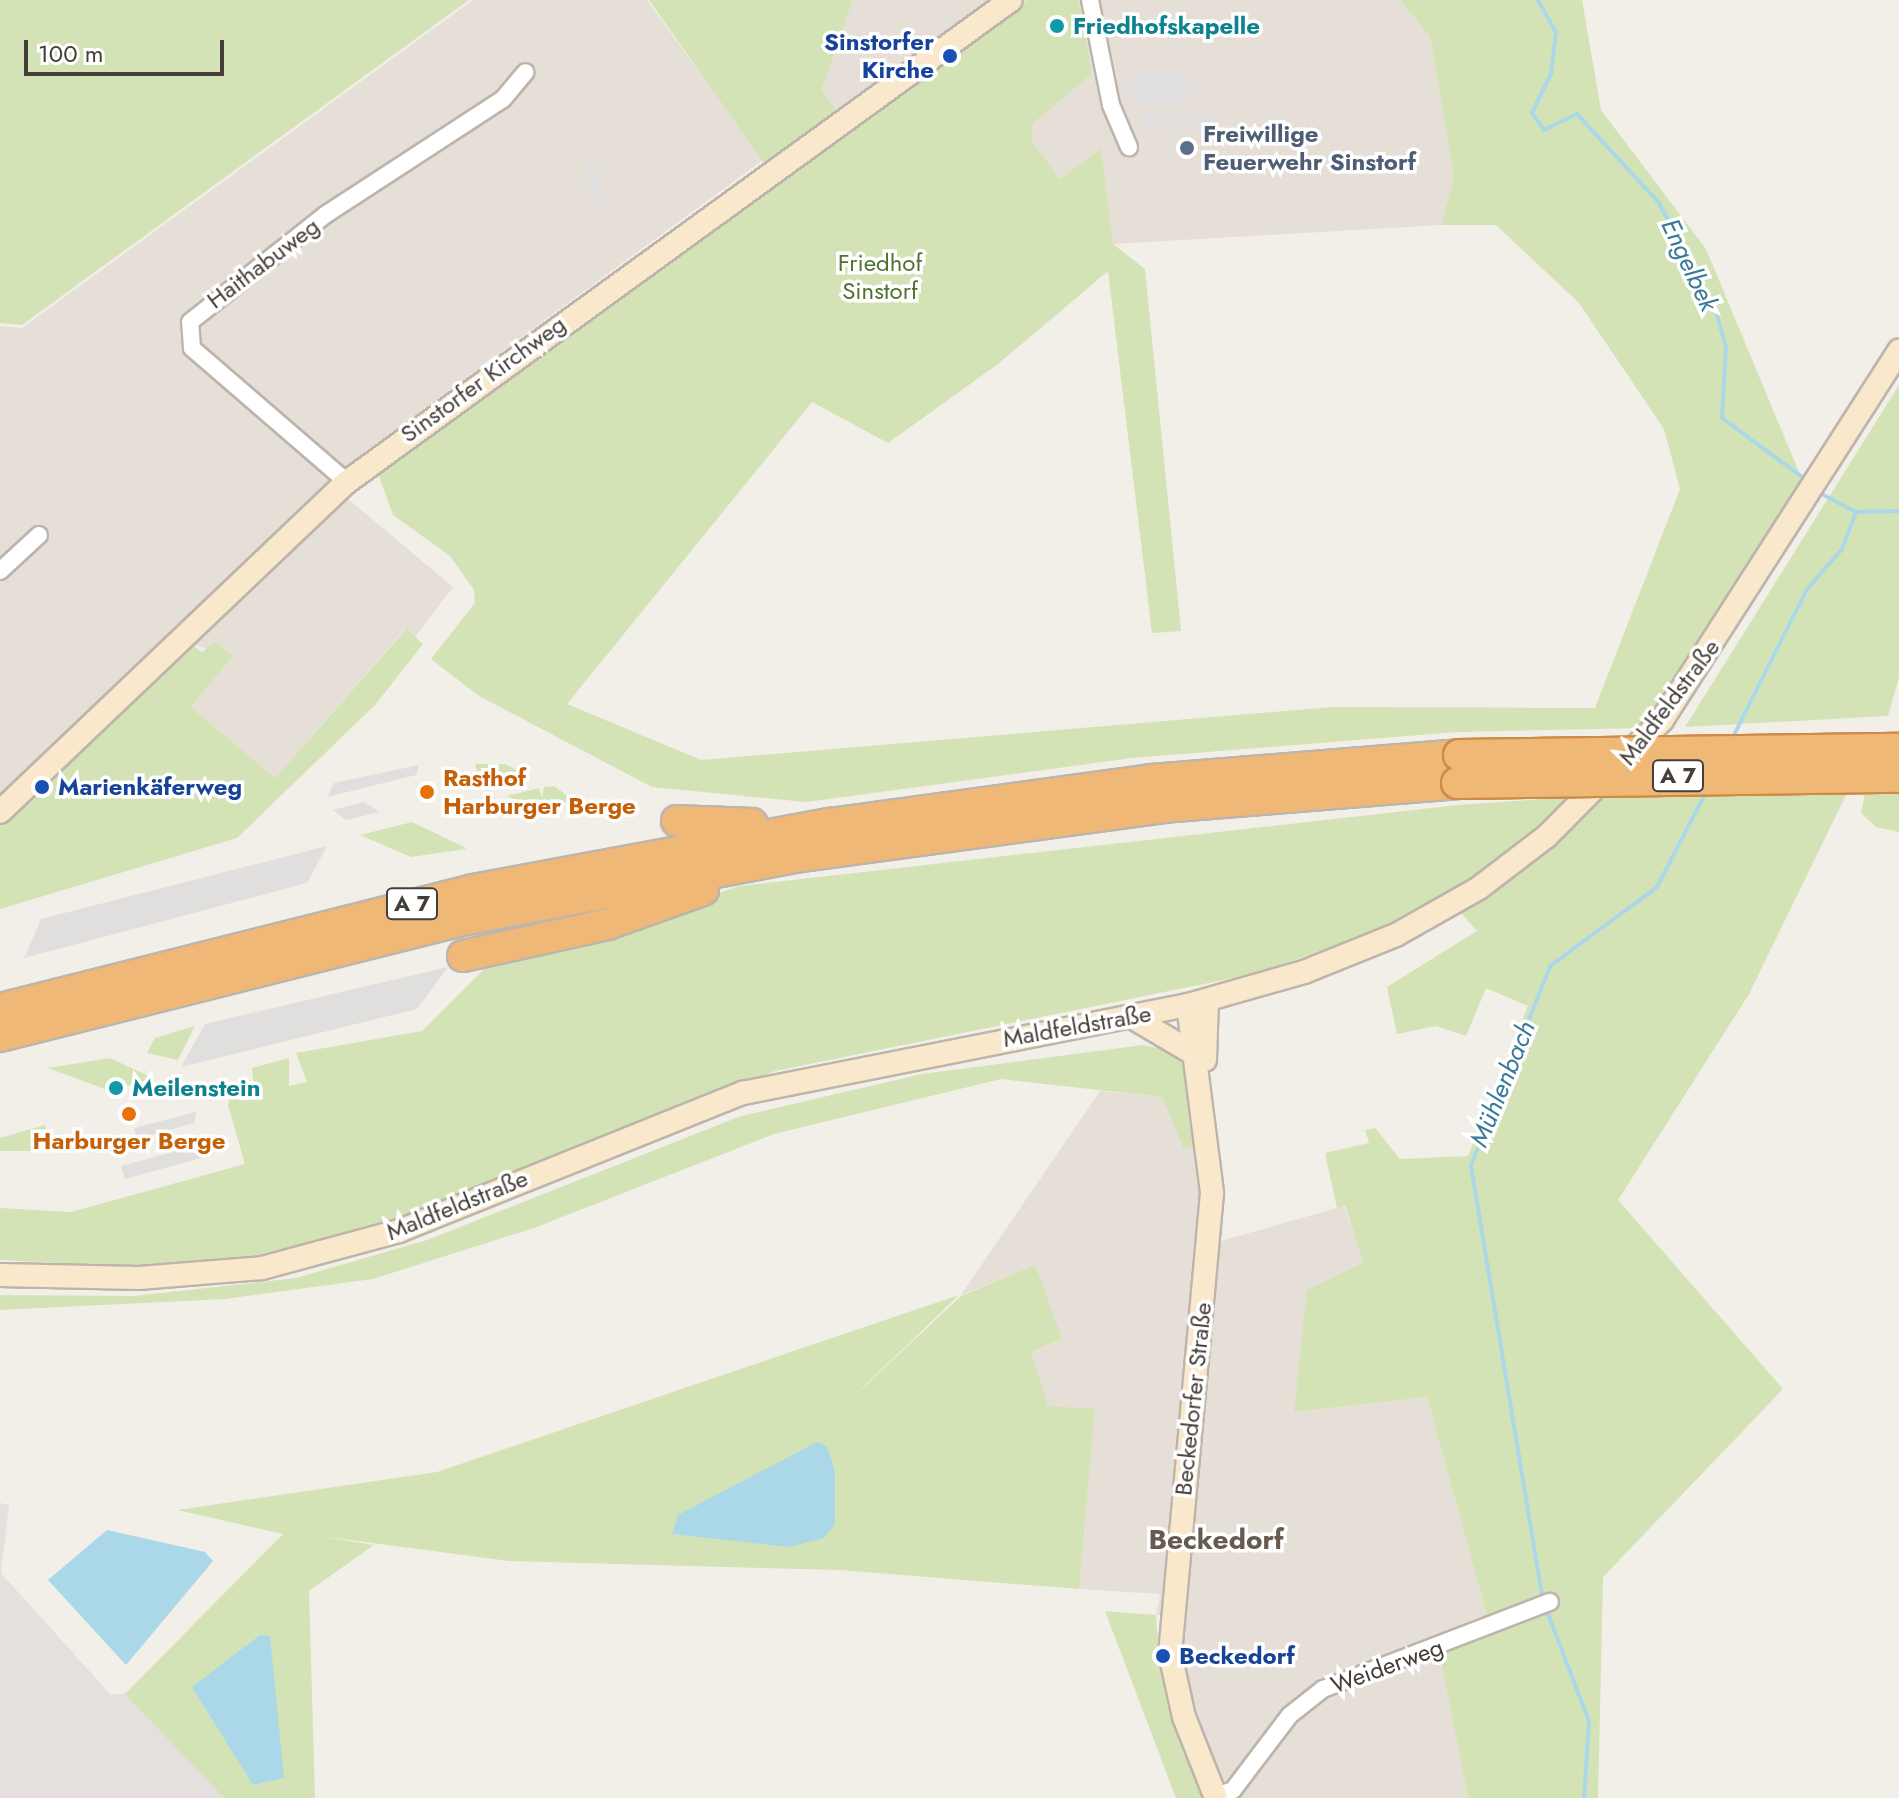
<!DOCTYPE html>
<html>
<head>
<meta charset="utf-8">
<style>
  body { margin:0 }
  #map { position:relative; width:1899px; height:1798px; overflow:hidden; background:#f2eee8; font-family:Jost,sans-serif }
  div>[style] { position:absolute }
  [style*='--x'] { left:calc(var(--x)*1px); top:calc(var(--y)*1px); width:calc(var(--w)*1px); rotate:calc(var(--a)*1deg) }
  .residential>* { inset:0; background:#e6dfd7 }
  .industrial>* { inset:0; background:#e5e0dd }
  .green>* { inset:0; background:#d4e3b5 }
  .parking>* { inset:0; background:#e1dfdd }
  .water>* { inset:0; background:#aad8e9 }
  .stream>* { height:4px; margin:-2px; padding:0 2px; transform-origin:2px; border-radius:2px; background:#aad8e9 }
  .roads { filter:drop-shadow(2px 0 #bdb5ac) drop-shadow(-2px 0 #bdb5ac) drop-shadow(0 2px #bdb5ac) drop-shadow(0 -2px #bdb5ac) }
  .street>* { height:16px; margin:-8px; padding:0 8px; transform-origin:8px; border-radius:8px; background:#fff }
  .secondary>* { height:22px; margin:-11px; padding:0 11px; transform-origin:11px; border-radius:11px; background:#f9e8cb }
  .highway>* { height:30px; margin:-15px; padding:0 15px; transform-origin:15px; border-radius:15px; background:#f0b876 }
  .bridges { filter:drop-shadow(2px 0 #ce8b46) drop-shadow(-2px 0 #ce8b46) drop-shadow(0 2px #ce8b46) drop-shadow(0 -2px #ce8b46) }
  .highway-bridge>* { height:30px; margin:-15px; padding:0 15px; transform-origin:15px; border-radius:15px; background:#f0b876 }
  .dots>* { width:22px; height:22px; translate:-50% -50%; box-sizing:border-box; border:4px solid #fff; border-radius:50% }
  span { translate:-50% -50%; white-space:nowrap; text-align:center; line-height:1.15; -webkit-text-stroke:7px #fff; paint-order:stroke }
  .shield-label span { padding:2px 6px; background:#fff; border:2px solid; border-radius:6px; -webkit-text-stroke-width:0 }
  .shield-label { font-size:22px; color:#453e38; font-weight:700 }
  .culture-label { font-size:24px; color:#0d838f; font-weight:700 }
  .left { translate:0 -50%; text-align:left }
  .transit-label { font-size:24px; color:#164399; font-weight:700 }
  .right { translate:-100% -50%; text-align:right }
  .service-label { font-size:24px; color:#4e5e75; font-weight:700 }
  .street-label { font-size:24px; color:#453e38 }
  .park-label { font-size:24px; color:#517230 }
  .food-label { font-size:24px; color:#c56008; font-weight:700 }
  .water-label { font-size:26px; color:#377b98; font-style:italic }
  .quarter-label { font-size:28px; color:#675b50; font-weight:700 }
  .scale { position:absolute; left:24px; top:40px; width:200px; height:36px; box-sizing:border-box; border:4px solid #453e38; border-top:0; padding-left:10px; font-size:24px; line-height:28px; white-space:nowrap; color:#453e38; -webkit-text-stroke:6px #fff; paint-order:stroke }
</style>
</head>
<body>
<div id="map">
  <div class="residential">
    <div style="clip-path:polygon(473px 0,647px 0,763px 160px,347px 465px,0 798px,0 326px,22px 328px)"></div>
    <div style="clip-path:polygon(853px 0,1029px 0,847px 129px,822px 89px)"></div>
    <div style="clip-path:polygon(1079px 0,1400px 0,1430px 37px,1454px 178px,1441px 225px,1113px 244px,1101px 150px,1060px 179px,1032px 143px,1032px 123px,1092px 74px)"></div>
    <div style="clip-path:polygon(347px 498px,453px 587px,415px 637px,405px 629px,275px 778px,191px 707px,233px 656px,191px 644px)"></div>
    <div style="clip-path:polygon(1211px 1090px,1221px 1241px,1344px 1206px,1363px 1263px,1295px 1412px,1427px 1397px,1491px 1632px,1440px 1656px,1468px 1798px,1225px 1798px,1185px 1678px,1179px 1617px,1156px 1615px,1160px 1594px,1079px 1589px,1095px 1410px,1048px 1407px,1031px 1352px,1036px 1265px,961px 1295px,1100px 1091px,1163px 1097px)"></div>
  </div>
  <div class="industrial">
    <div style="clip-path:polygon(0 1503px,9px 1505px,1px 1573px,111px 1695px,125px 1693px,224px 1798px,0 1798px)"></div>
  </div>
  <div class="green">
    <div style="clip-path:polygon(0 0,469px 0,22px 325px,0 323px)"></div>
    <div style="clip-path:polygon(649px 0,853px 0,822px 89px,847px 129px,1029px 0,1079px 0,1092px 74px,1033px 123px,1032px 142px,1060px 179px,1101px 149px,1113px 244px,1145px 269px,1181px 631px,1152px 633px,1108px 271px,998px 364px,888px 443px,812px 402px,567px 704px,701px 760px,1333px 707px,1595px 708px,1680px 489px,1664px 429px,1579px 303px,1496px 225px,1441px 225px,1454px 178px,1430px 37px,1400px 0,1582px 0,1601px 110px,1706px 249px,1804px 484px,1648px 728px,1457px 732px,1132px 758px,806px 802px,652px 787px,479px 696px,431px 659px,475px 603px,474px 590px,450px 556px,393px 515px,377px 471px,775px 179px)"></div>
    <div style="clip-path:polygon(1899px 385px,1899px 677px,1888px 716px,1685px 727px)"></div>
    <div style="clip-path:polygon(406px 629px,423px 644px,375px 705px,237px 838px,0 909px,0 824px,191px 644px,202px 652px,214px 642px,233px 656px,191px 707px,275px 778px)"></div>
    <div style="clip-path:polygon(475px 764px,505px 764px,528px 776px,482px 789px)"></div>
    <div style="clip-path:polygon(554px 786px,575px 801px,536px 808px,507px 796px,539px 788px,542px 799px,544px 787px)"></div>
    <div style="clip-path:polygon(1899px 792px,1899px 832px,1876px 827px,1861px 813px,1865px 793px)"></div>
    <div style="clip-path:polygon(1847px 793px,1749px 994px,1618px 1200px,1783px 1389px,1603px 1577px,1598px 1798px,1468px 1798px,1440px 1656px,1491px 1631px,1427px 1397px,1294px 1412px,1307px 1290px,1363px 1263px,1345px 1206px,1337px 1208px,1325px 1153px,1369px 1143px,1365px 1130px,1375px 1128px,1400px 1159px,1468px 1156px,1528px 1006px,1486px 988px,1466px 1036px,1436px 1026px,1397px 1034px,1387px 987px,1477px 931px,1445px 895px,1395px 924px,1258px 973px,775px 1071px,393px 1222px,241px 1259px,114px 1266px,0 1260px,0 1208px,71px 1212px,245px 1164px,228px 1105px,231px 1089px,238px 1087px,241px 1101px,255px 1097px,252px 1068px,289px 1058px,289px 1086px,307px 1082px,296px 1053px,422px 1031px,496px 957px,607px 933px,739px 886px,1458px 805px,1599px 795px)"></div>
    <div style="clip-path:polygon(412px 822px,464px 847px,466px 849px,411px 857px,360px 835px)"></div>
    <div style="clip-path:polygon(195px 1026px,178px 1060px,147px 1053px,155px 1038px)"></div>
    <div style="clip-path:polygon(1143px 1045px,1170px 1051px,1189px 1071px,1199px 1145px,1184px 1149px,1162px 1097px,1001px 1079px,774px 1134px,534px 1228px,373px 1279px,225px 1299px,0 1310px,0 1295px,134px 1296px,296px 1278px,427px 1240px,741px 1116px,922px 1074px)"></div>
    <div style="clip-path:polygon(110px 1058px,153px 1078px,110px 1091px,48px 1068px)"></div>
    <div style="clip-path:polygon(45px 1125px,51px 1151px,0 1151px,0 1138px)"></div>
    <div style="clip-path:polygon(1035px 1265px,1062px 1338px,1031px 1352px,1048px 1406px,1095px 1409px,1079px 1589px,839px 1570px,509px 1561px,319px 1536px,374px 1545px,309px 1591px,315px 1798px,224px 1798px,125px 1694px,283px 1534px,177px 1510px,437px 1472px,959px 1295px,833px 1416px,961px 1296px)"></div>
    <div style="clip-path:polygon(1105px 1611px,1156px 1615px,1159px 1656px,1208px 1798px,1176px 1798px)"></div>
  </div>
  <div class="parking">
    <div style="clip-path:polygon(1137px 71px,1165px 72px,1165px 84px,1168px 73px,1183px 73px,1183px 85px,1196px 86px,1195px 100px,1181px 99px,1181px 108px,1160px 107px,1157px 98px,1156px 107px,1136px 106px,1136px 96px,1120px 87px,1121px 80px,1136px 80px)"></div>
    <div style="clip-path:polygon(1143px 113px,1217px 117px,1216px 127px,1143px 125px)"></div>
    <div style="clip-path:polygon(594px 161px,604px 202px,594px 205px,583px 164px)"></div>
    <div style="clip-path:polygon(419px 765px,416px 775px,327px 797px,334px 783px)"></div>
    <div style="clip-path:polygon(364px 802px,380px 812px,346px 820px,333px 810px)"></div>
    <div style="clip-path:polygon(327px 846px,307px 883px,24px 958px,41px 919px)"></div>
    <div style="clip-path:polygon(448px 967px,417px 1009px,181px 1067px,205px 1024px)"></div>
    <div style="clip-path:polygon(196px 1112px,194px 1123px,137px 1139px,134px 1128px)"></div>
    <div style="clip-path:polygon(209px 1142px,212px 1155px,125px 1179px,121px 1166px)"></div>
  </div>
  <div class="water">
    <div style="clip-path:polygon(817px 1442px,827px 1446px,835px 1472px,835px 1524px,824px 1538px,789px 1547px,672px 1534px,678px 1515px)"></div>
    <div style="clip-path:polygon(107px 1530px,205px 1552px,213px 1561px,126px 1665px,48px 1580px)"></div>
    <div style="clip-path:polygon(260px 1635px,270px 1636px,284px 1778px,253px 1785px,192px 1687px)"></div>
  </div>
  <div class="stream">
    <div style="--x:1538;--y:0;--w:37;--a:61"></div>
    <div style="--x:1556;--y:32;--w:42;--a:96.8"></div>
    <div style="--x:1551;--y:74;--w:43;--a:116"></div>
    <div style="--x:1532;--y:113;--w:21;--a:55"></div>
    <div style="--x:1544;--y:130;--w:37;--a:-26"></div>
    <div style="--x:1577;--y:114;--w:121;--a:47.3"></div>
    <div style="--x:1659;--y:203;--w:123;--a:62.4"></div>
    <div style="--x:1716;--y:312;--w:37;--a:74"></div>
    <div style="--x:1726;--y:348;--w:70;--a:93.3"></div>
    <div style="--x:1722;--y:418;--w:104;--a:36.4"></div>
    <div style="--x:1818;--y:492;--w:43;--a:27.8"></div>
    <div style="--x:1856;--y:512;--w:43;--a:-1.3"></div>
    <div style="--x:1732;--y:739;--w:168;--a:-63.4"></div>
    <div style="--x:1807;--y:589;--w:53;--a:-48.8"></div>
    <div style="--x:1842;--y:549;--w:40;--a:-69"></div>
    <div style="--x:1543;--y:1601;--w:442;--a:-99.4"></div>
    <div style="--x:1471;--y:1165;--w:214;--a:-68.3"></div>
    <div style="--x:1550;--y:966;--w:133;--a:-36.4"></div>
    <div style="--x:1657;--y:887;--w:109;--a:-62.7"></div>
    <div style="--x:1546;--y:1609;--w:120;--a:69"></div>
    <div style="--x:1589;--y:1721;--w:77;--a:93.7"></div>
  </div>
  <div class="roads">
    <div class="street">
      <div style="--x:1090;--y:0;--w:107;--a:78.7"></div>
      <div style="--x:1111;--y:105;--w:46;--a:66.8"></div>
      <div style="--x:347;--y:482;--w:205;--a:-139.2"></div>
      <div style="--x:192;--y:348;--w:26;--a:-94"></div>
      <div style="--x:190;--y:322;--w:172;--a:-38.4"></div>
      <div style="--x:325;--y:215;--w:212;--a:-33.1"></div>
      <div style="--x:503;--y:99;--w:35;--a:-50"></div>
      <div style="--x:0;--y:571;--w:53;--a:-42.7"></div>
      <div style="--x:1215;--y:1796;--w:19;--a:-18"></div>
      <div style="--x:1233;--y:1790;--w:94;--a:-52.8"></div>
      <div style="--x:1290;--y:1715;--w:42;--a:-38.2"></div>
      <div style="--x:1323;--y:1689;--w:243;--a:-21"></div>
    </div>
    <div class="secondary">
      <div style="--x:0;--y:812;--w:479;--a:-43.6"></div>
      <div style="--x:347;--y:482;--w:820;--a:-35.98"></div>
      <div style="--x:1188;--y:1005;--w:190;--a:82.7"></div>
      <div style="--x:1212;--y:1193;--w:462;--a:95.2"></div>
      <div style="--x:1170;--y:1653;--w:66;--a:77.7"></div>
      <div style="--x:1184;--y:1717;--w:87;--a:68.4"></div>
      <div style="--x:1132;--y:1017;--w:74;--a:30.7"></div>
      <div style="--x:1205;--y:1060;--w:60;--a:-88.1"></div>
      <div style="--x:0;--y:1275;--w:139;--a:1.2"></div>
      <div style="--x:139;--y:1278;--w:123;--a:-4.6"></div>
      <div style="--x:262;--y:1268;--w:142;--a:-15.1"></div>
      <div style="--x:399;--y:1231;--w:371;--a:-21.9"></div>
      <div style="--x:743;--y:1093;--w:454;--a:-11.2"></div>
      <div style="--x:1188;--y:1005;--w:121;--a:-15.9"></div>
      <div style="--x:1304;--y:972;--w:99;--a:-21.9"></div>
      <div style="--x:1396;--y:935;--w:95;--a:-29.5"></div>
      <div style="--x:1479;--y:888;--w:86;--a:-37.4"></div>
      <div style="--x:1547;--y:836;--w:163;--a:-45.2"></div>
      <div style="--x:1662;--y:720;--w:439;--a:-57.3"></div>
    </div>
    <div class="highway">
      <div style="--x:677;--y:821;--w:75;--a:2.3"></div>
      <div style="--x:463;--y:956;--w:148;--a:-12.4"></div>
      <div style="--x:608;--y:924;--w:101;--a:-19.7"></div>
      <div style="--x:0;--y:1009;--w:488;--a:-14.1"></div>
      <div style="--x:473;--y:890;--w:363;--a:-10.5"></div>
      <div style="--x:830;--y:824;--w:324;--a:-7.8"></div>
      <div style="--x:1151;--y:780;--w:309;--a:-4.6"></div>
      <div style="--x:0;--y:1036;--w:471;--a:-14.1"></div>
      <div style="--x:457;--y:921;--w:344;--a:-10.7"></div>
      <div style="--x:795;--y:857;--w:382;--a:-7.7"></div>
      <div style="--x:1174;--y:806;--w:284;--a:-4.6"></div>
    </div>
  </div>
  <div class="bridges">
    <div class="highway-bridge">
      <div style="--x:1459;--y:755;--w:440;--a:-0.8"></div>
      <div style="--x:1457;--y:783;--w:442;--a:-0.8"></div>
    </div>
  </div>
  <div class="dots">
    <div style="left:1057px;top:26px;background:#0f9aa8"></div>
    <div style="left:950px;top:56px;background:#1a4fb4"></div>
    <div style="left:1187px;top:148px;background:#5c6f8a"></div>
    <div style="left:42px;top:787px;background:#1a4fb4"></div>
    <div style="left:427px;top:792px;background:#e8710a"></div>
    <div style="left:116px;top:1088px;background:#0f9aa8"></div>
    <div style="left:129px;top:1114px;background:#e8710a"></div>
    <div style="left:1163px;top:1656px;background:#1a4fb4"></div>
  </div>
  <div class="shield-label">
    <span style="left:1678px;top:776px">A 7</span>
    <span style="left:412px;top:904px">A 7</span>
  </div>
  <div class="culture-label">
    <span class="left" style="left:1073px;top:26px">Friedhofskapelle</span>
    <span class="left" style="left:132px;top:1088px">Meilenstein</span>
  </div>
  <div class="transit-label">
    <span class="right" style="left:934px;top:56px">Sinstorfer<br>Kirche</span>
    <span class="left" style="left:58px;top:787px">Marienkäferweg</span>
    <span class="left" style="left:1179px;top:1656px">Beckedorf</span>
  </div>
  <div class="service-label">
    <span class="left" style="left:1203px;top:148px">Freiwillige<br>Feuerwehr Sinstorf</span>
  </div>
  <div class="street-label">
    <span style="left:263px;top:263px;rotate:-37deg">Haithabuweg</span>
    <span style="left:483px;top:379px;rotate:-36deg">Sinstorfer Kirchweg</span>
    <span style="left:1669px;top:702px;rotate:-53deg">Maldfeldstraße</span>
    <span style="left:1077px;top:1026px;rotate:-10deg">Maldfeldstraße</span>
    <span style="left:457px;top:1205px;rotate:-22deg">Maldfeldstraße</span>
    <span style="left:1193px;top:1399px;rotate:-84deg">Beckedorfer Straße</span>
    <span style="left:1387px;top:1666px;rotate:-20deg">Weiderweg</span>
  </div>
  <div class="park-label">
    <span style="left:880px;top:277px">Friedhof<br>Sinstorf</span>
  </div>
  <div class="food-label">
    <span class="left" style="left:443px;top:792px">Rasthof<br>Harburger Berge</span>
    <span style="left:129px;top:1141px">Harburger Berge</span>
  </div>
  <div class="water-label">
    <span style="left:1689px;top:265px;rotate:65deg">Engelbek</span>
    <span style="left:1503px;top:1084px;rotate:-68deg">Mühlenbach</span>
  </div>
  <div class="quarter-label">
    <span style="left:1216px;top:1540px">Beckedorf</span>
  </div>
  <div class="scale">100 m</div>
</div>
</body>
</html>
